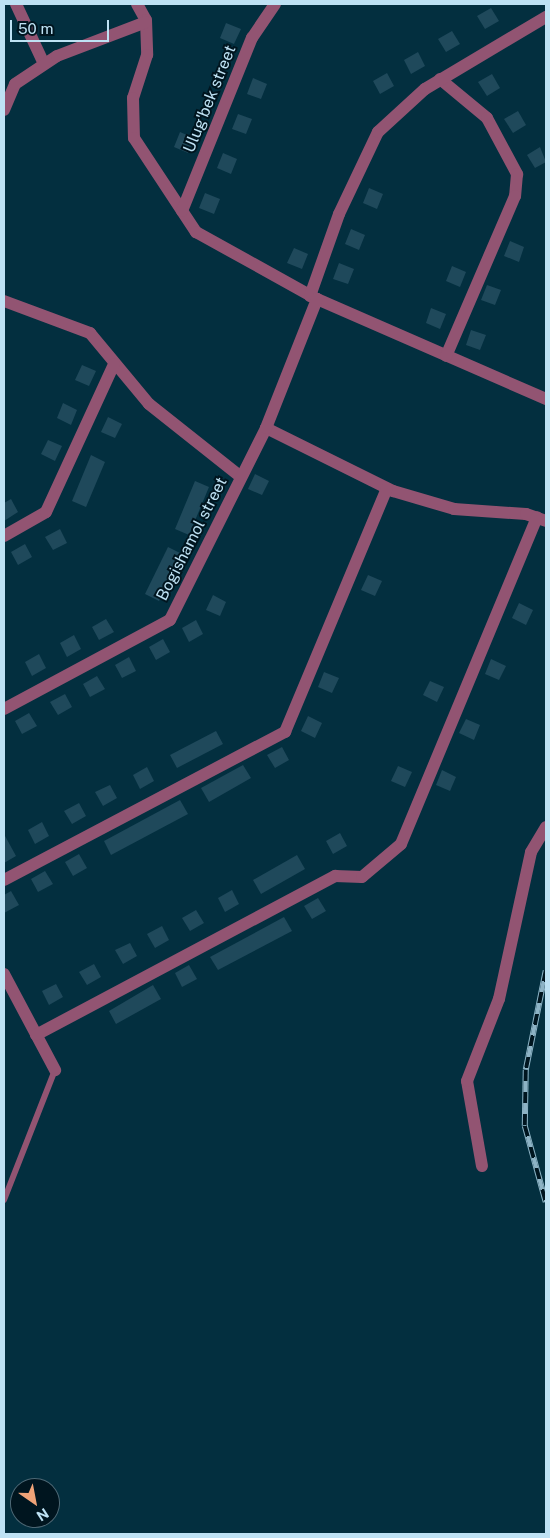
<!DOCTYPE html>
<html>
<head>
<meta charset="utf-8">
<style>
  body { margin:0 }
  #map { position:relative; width:550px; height:1538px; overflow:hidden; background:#032f3f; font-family:"Public Sans",sans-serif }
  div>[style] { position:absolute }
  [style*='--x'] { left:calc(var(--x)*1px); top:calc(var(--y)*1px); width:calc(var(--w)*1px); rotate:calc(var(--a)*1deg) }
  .building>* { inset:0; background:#1f495b }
  .service>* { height:6px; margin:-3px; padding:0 3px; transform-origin:3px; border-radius:3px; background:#925472 }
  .minor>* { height:12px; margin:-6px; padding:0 6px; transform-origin:6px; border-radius:6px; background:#925472 }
  .rail>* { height:5.5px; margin-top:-2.75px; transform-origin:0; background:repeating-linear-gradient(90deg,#00151f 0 11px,#8db3c5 0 22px); box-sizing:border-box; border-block:1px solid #8db3c5 }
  span { translate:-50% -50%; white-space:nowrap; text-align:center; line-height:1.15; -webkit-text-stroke:4px #00151f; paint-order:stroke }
  .street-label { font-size:16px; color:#bee2f4 }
  .frame { position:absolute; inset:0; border:5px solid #bee2f4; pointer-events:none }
  .north { position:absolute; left:10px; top:1478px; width:50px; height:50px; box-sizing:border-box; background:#00151f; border:1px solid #4c6774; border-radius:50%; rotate:147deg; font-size:14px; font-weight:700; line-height:20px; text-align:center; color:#bee2f4 }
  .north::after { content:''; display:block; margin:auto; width:18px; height:22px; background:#efa378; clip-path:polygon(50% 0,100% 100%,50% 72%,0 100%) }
  .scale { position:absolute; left:10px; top:20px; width:99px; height:22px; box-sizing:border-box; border:2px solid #bee2f4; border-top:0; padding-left:6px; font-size:15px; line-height:18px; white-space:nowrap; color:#bee2f4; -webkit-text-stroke:4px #00151f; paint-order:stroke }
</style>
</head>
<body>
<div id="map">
  <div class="building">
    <div style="clip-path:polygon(491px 8px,499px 21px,485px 29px,477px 16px)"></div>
    <div style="clip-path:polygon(226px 23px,241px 29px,234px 44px,220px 38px)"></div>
    <div style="clip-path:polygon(452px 31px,460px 44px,446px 52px,438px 39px)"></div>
    <div style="clip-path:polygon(418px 52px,425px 66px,411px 74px,404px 60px)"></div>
    <div style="clip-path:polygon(387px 73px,394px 86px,380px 94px,373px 81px)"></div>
    <div style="clip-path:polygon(492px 74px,500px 88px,487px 96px,478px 82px)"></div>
    <div style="clip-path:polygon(253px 78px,267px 84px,261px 99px,247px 94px)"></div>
    <div style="clip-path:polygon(518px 111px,526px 125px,513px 133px,504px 119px)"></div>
    <div style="clip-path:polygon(238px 114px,252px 119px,246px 134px,232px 129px)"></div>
    <div style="clip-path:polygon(180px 132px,194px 138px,188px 153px,174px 147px)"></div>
    <div style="clip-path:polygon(540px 147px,546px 162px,535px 168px,527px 155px)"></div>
    <div style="clip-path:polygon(223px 153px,237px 159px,231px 174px,217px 168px)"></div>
    <div style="clip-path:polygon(369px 188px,383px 194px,377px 209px,363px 203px)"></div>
    <div style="clip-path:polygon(205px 193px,220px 199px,214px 214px,199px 208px)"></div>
    <div style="clip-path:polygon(351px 229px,365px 235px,359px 250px,345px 244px)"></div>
    <div style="clip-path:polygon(510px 241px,524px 247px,519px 262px,504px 256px)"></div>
    <div style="clip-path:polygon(294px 248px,308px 254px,302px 269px,287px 263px)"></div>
    <div style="clip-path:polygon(339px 263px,354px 269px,348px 284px,333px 279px)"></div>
    <div style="clip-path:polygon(452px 266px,466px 272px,460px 287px,446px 281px)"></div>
    <div style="clip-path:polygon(487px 285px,501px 290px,495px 305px,481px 300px)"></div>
    <div style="clip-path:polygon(431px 308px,446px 314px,440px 329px,426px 323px)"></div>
    <div style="clip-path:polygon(471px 330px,486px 335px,480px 350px,466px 345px)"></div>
    <div style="clip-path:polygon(82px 365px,96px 371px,89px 386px,75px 380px)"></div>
    <div style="clip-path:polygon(63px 403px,77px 410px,71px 425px,57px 418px)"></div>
    <div style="clip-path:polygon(108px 417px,122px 424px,115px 438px,101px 432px)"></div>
    <div style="clip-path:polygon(48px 440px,62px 446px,55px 461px,41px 454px)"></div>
    <div style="clip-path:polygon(91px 455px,105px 462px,86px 507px,72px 501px)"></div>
    <div style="clip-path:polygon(255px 474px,269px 481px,262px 495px,248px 489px)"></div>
    <div style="clip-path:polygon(195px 481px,209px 487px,189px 535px,175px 529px)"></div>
    <div style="clip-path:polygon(11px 499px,18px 512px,4px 521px,4px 503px)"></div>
    <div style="clip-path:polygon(60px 529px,67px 543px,53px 550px,45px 537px)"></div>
    <div style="clip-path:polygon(25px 544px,32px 557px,18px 565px,11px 552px)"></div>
    <div style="clip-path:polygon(168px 547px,182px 554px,159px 601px,145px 594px)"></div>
    <div style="clip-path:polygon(368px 575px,382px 581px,375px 596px,361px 590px)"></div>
    <div style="clip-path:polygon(213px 595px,226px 602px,220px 616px,206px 610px)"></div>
    <div style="clip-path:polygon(519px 603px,533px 610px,526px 625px,512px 618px)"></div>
    <div style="clip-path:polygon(106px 619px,114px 632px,99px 640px,92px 627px)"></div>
    <div style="clip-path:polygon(196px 620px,203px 634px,189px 642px,182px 628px)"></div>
    <div style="clip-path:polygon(74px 635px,81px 649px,67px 657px,60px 643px)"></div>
    <div style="clip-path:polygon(163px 639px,170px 652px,156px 660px,149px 647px)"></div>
    <div style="clip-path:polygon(39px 654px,46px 668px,32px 676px,25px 662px)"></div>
    <div style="clip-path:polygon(129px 657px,136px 671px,122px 678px,115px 665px)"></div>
    <div style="clip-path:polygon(491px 659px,506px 666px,499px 680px,485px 674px)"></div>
    <div style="clip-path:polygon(324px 672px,339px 678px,332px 693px,318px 687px)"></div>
    <div style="clip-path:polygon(97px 676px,105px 689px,90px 697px,83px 684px)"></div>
    <div style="clip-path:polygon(430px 681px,444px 687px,437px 702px,423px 695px)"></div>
    <div style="clip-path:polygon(65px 694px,72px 707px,58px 715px,50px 702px)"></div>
    <div style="clip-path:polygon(29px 713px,37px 726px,22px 734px,15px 721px)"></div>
    <div style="clip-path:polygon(308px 716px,322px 723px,315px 738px,301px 731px)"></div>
    <div style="clip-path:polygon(466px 719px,480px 725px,474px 740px,459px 733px)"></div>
    <div style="clip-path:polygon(216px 731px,223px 744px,177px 768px,170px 755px)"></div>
    <div style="clip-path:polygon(282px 747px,289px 760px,275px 768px,267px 755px)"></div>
    <div style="clip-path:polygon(243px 765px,251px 778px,209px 802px,201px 788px)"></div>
    <div style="clip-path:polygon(398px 766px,412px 772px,405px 787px,391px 781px)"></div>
    <div style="clip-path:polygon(147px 767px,154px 781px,140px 789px,133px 775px)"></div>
    <div style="clip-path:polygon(442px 770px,456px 777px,450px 791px,436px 785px)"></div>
    <div style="clip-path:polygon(110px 785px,117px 798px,103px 806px,95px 792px)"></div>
    <div style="clip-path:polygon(180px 800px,188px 814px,111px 855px,104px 841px)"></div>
    <div style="clip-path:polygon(79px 803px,86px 816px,72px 824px,64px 811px)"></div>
    <div style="clip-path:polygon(42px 822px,49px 836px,35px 844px,28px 830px)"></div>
    <div style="clip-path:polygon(340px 833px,347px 846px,333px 854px,326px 841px)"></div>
    <div style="clip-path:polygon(4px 834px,16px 856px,4px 863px)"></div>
    <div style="clip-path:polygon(79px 854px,87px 868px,73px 876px,65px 862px)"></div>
    <div style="clip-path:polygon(297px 855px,305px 869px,261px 894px,253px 880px)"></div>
    <div style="clip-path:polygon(45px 871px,53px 884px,38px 892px,31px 879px)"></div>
    <div style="clip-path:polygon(232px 890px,239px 904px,225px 912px,218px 898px)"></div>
    <div style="clip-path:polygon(11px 891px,19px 905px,4px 913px,4px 895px)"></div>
    <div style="clip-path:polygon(318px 898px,326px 911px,312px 919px,304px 906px)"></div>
    <div style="clip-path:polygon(196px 910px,204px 923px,190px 931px,182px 918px)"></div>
    <div style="clip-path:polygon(284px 917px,292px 931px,218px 970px,210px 957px)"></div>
    <div style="clip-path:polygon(162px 926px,169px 940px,155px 948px,147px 934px)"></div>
    <div style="clip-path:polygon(130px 943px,137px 956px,123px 964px,115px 950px)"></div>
    <div style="clip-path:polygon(94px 964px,101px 977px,87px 985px,79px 972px)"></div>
    <div style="clip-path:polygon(189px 965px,197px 979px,182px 987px,175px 973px)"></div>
    <div style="clip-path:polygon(56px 984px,63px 997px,49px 1005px,42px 991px)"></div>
    <div style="clip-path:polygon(153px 985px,161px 999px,116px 1024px,109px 1011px)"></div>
  </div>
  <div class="service">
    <div style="--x:4;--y:1200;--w:140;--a:-68.6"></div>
  </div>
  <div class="minor">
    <div style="--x:16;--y:4;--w:66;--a:65"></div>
    <div style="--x:137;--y:4;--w:18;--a:61"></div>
    <div style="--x:146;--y:20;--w:35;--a:88"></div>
    <div style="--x:147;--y:55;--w:45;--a:108"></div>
    <div style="--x:133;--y:98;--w:40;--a:88.6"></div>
    <div style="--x:134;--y:138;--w:113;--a:56.6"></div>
    <div style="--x:196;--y:232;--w:138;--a:29"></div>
    <div style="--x:317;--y:299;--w:250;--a:23.6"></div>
    <div style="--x:440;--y:79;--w:61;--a:39.7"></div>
    <div style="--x:487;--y:118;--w:64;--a:61.8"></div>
    <div style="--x:517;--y:174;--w:22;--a:95"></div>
    <div style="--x:515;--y:196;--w:174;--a:113.3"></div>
    <div style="--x:4;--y:110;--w:28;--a:-67"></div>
    <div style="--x:15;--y:84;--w:50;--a:-33.7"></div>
    <div style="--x:57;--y:56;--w:95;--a:-20.9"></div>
    <div style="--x:182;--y:211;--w:187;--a:-68"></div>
    <div style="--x:252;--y:38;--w:41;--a:-55.9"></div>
    <div style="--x:310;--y:296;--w:87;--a:-70.5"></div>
    <div style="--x:339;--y:214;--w:91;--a:-64.6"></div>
    <div style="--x:378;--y:132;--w:64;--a:-42.5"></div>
    <div style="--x:425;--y:89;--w:141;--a:-30.8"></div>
    <div style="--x:4;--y:301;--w:92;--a:20.4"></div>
    <div style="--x:90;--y:333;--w:92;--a:50.3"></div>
    <div style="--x:149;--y:404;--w:117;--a:38.4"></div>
    <div style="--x:266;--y:428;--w:142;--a:26.4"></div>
    <div style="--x:393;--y:491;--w:64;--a:16.4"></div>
    <div style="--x:454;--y:509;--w:72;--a:4"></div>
    <div style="--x:526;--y:514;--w:21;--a:19"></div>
    <div style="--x:4;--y:536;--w:48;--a:-29.7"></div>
    <div style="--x:46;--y:512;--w:163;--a:-65.3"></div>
    <div style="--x:4;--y:709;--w:188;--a:-28.2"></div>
    <div style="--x:170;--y:620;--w:215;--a:-63.4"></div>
    <div style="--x:266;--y:428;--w:139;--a:-68.4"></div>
    <div style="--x:4;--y:880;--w:318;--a:-27.8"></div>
    <div style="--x:285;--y:732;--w:264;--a:-67.3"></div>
    <div style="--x:4;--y:974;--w:109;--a:62"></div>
    <div style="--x:36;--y:1035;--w:339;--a:-28"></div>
    <div style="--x:335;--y:876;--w:27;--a:2"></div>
    <div style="--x:362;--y:877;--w:51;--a:-40.2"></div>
    <div style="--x:401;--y:844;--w:354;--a:-67.4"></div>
    <div style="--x:482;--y:1166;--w:86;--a:-100"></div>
    <div style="--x:467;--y:1081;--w:88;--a:-68.7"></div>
    <div style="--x:499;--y:999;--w:150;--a:-77.7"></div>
    <div style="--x:531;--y:852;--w:29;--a:-59"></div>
  </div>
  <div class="rail">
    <div style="--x:546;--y:971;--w:101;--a:101.4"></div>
    <div style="--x:526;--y:1070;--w:56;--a:91"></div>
    <div style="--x:525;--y:1126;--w:79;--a:74.6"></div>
  </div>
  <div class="street-label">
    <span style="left:210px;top:99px;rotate:-68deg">Ulug'bek street</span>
    <span style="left:192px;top:539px;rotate:-63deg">Bogishamol street</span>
  </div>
  <div class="frame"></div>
  <div class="north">N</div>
  <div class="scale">50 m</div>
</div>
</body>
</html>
